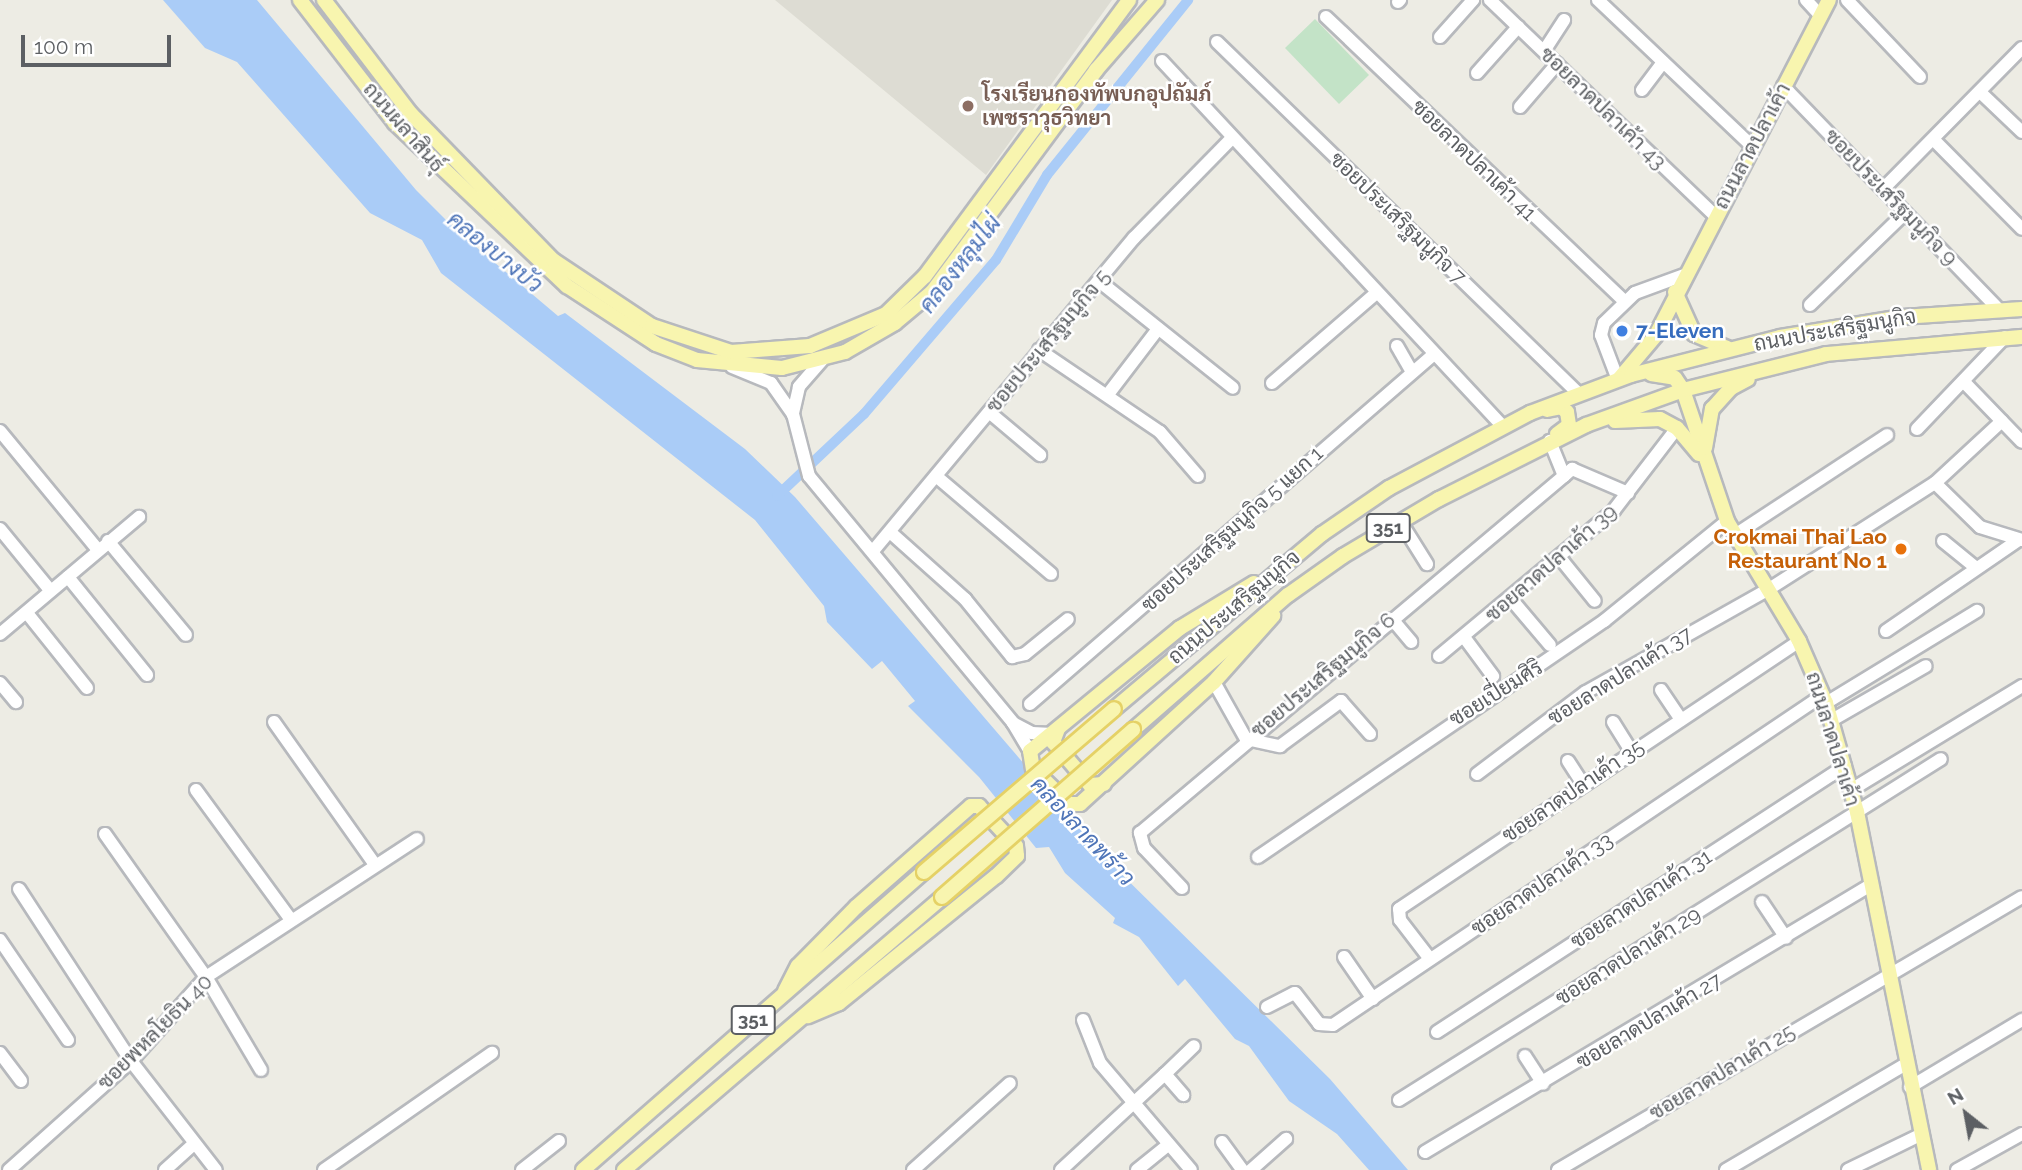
<!DOCTYPE html>
<html>
<head>
<meta charset="utf-8">
<style>
  body { margin:0 }
  #map { position:relative; width:2022px; height:1170px; overflow:hidden; background:#edece4; font-family:Raleway,Sarabun,sans-serif }
  div>[style] { position:absolute }
  [style*='--x'] { left:calc(var(--x)*1px); top:calc(var(--y)*1px); width:calc(var(--w)*1px); rotate:calc(var(--a)*1deg) }
  .education>* { inset:0; background:#dddcd3 }
  .green>* { inset:0; background:#c3e3c7 }
  .water>* { inset:0; background:#aaccf7 }
  .canal>* { height:10px; margin:-5px; padding:0 5px; transform-origin:5px; border-radius:5px; background:#aaccf7 }
  .roads { filter:drop-shadow(2px 0 #b7b9bd) drop-shadow(-2px 0 #b7b9bd) drop-shadow(0 2px #b7b9bd) drop-shadow(0 -2px #b7b9bd) }
  .minor>* { height:12px; margin:-6px; padding:0 6px; transform-origin:6px; border-radius:6px; background:#fff }
  .major>* { height:14px; margin:-7px; padding:0 7px; transform-origin:7px; border-radius:7px; background:#f8f5af }
  .bridges { filter:drop-shadow(2px 0 #e5d166) drop-shadow(-2px 0 #e5d166) drop-shadow(0 2px #e5d166) drop-shadow(0 -2px #e5d166) }
  .major-bridge>* { height:14px; margin:-7px; padding:0 7px; transform-origin:7px; border-radius:7px; background:#f8f5af }
  .dots>* { width:19px; height:19px; translate:-50% -50%; box-sizing:border-box; border:4px solid #fff; border-radius:50% }
  span { translate:-50% -50%; white-space:nowrap; text-align:center; line-height:1.15; -webkit-text-stroke:5px #fff; paint-order:stroke }
  .shield-label span { padding:2px 5px; background:#fff; border:2px solid; border-radius:5px; -webkit-text-stroke-width:0 }
  .shield-label { font-size:19px; color:#5c5f63; font-weight:700 }
  .education-label { font-size:21px; color:#785e54; font-weight:700 }
  .left { translate:0 -50%; text-align:left }
  .street-label { font-size:21px; color:#5c5f63 }
  .shop-label { font-size:21px; color:#366cbe; font-weight:700 }
  .food-label { font-size:21px; color:#c56008; font-weight:700 }
  .right { translate:-100% -50%; text-align:right }
  .water-label { font-size:23px; color:#4f75b8; font-style:italic }
  .north { position:absolute; left:1931px; top:1079px; width:70px; height:70px; -webkit-text-stroke:5px #fff; paint-order:stroke; rotate:329deg; font-size:19px; font-weight:700; line-height:28px; text-align:center; color:#5c5f63 }
  .north::after { content:''; display:block; margin:auto; width:24px; height:32px; background:#5c5f63; clip-path:polygon(50% 0,100% 100%,50% 72%,0 100%) }
  .scale { position:absolute; left:21px; top:35px; width:150px; height:32px; box-sizing:border-box; border:4px solid #5c5f63; border-top:0; padding-left:9px; font-size:21px; line-height:24px; white-space:nowrap; color:#5c5f63; -webkit-text-stroke:5px #fff; paint-order:stroke }
</style>
</head>
<body>
<div id="map">
  <div class="education">
    <div style="clip-path:polygon(775px 0,1112px 0,986px 175px)"></div>
  </div>
  <div class="green">
    <div style="clip-path:polygon(1315px 19px,1369px 75px,1339px 104px,1285px 48px)"></div>
  </div>
  <div class="water">
    <div style="clip-path:polygon(163px 0,257px 0,416px 190px,456px 230px,558px 316px,565px 313px,745px 449px,795px 497px,1104px 857px,1330px 1079px,1408px 1170px,1369px 1170px,1337px 1134px,1289px 1101px,1249px 1046px,1235px 1039px,1185px 979px,1178px 986px,1139px 937px,1113px 923px,1115px 918px,1065px 873px,1049px 847px,1036px 848px,979px 777px,908px 706px,915px 701px,882px 661px,872px 669px,827px 622px,824px 606px,755px 520px,441px 273px,422px 240px,370px 213px,237px 62px,205px 48px)"></div>
  </div>
  <div class="canal">
    <div style="--x:777;--y:496;--w:120;--a:-43.3"></div>
    <div style="--x:864;--y:414;--w:203;--a:-49.4"></div>
    <div style="--x:996;--y:260;--w:99;--a:-59"></div>
    <div style="--x:1047;--y:175;--w:225;--a:-51.1"></div>
  </div>
  <div class="roads">
    <div class="minor">
      <div style="--x:1490;--y:0;--w:312;--a:43.8"></div>
      <div style="--x:1598;--y:0;--w:212;--a:43.5"></div>
      <div style="--x:1806;--y:0;--w:22;--a:47"></div>
      <div style="--x:1847;--y:0;--w:106;--a:46.5"></div>
      <div style="--x:1398;--y:2;--w:3;--a:-45"></div>
      <div style="--x:1326;--y:17;--w:412;--a:43.6"></div>
      <div style="--x:1440;--y:37;--w:50;--a:-48.3"></div>
      <div style="--x:1217;--y:42;--w:504;--a:44.2"></div>
      <div style="--x:1544;--y:51;--w:37;--a:-57"></div>
      <div style="--x:1162;--y:61;--w:499;--a:47"></div>
      <div style="--x:1477;--y:73;--w:62;--a:-48.3"></div>
      <div style="--x:1783;--y:86;--w:310;--a:46"></div>
      <div style="--x:1642;--y:90;--w:35;--a:-53"></div>
      <div style="--x:1980;--y:92;--w:58;--a:43.6"></div>
      <div style="--x:1520;--y:107;--w:57;--a:-49.3"></div>
      <div style="--x:1934;--y:140;--w:125;--a:45.3"></div>
      <div style="--x:1883;--y:189;--w:198;--a:-45.4"></div>
      <div style="--x:1099;--y:281;--w:171;--a:38.6"></div>
      <div style="--x:1810;--y:305;--w:132;--a:-44.1"></div>
      <div style="--x:1397;--y:346;--w:30;--a:60"></div>
      <div style="--x:1039;--y:350;--w:146;--a:34.1"></div>
      <div style="--x:1160;--y:432;--w:58;--a:49.2"></div>
      <div style="--x:823;--y:359;--w:37;--a:131"></div>
      <div style="--x:799;--y:387;--w:28;--a:103"></div>
      <div style="--x:793;--y:414;--w:64;--a:75.5"></div>
      <div style="--x:809;--y:476;--w:320;--a:50.4"></div>
      <div style="--x:1013;--y:723;--w:33;--a:59"></div>
      <div style="--x:732;--y:367;--w:42;--a:22.3"></div>
      <div style="--x:771;--y:383;--w:38;--a:55"></div>
      <div style="--x:1618;--y:380;--w:48;--a:-110.7"></div>
      <div style="--x:1601;--y:335;--w:12;--a:-76"></div>
      <div style="--x:1604;--y:323;--w:43;--a:-44.1"></div>
      <div style="--x:1635;--y:293;--w:52;--a:-20.2"></div>
      <div style="--x:1964;--y:382;--w:83;--a:46"></div>
      <div style="--x:1272;--y:383;--w:136;--a:-40.8"></div>
      <div style="--x:1109;--y:393;--w:81;--a:-52.6"></div>
      <div style="--x:989;--y:412;--w:67;--a:40.1"></div>
      <div style="--x:1917;--y:429;--w:127;--a:-46.3"></div>
      <div style="--x:0;--y:431;--w:154;--a:50.5"></div>
      <div style="--x:936;--y:476;--w:151;--a:40.4"></div>
      <div style="--x:1564;--y:476;--w:11;--a:-41"></div>
      <div style="--x:1572;--y:469;--w:61;--a:23.2"></div>
      <div style="--x:1935;--y:483;--w:91;--a:-42.8"></div>
      <div style="--x:1400;--y:521;--w:51;--a:57.9"></div>
      <div style="--x:0;--y:529;--w:79;--a:50.7"></div>
      <div style="--x:890;--y:532;--w:101;--a:41.8"></div>
      <div style="--x:965;--y:599;--w:75;--a:51"></div>
      <div style="--x:1012;--y:657;--w:13;--a:-13"></div>
      <div style="--x:1025;--y:654;--w:55;--a:-39.1"></div>
      <div style="--x:1735;--y:535;--w:182;--a:-33.3"></div>
      <div style="--x:108;--y:541;--w:122;--a:50.3"></div>
      <div style="--x:1943;--y:541;--w:41;--a:39.1"></div>
      <div style="--x:873;--y:551;--w:408;--a:-50.2"></div>
      <div style="--x:1134;--y:238;--w:140;--a:-45.6"></div>
      <div style="--x:1560;--y:558;--w:55;--a:50.9"></div>
      <div style="--x:68;--y:577;--w:126;--a:51.1"></div>
      <div style="--x:1511;--y:599;--w:60;--a:49.7"></div>
      <div style="--x:27;--y:613;--w:96;--a:51.3"></div>
      <div style="--x:1392;--y:619;--w:30;--a:50"></div>
      <div style="--x:1886;--y:631;--w:159;--a:-34.5"></div>
      <div style="--x:0;--y:634;--w:182;--a:-40.1"></div>
      <div style="--x:1464;--y:637;--w:49;--a:53.4"></div>
      <div style="--x:1439;--y:656;--w:228;--a:-39.8"></div>
      <div style="--x:1614;--y:510;--w:103;--a:-52.5"></div>
      <div style="--x:1214;--y:682;--w:65;--a:60.7"></div>
      <div style="--x:1246;--y:739;--w:35;--a:12"></div>
      <div style="--x:1280;--y:746;--w:76;--a:-36.4"></div>
      <div style="--x:1341;--y:701;--w:44;--a:48.7"></div>
      <div style="--x:0;--y:683;--w:25;--a:50"></div>
      <div style="--x:1661;--y:690;--w:36;--a:56"></div>
      <div style="--x:1826;--y:703;--w:177;--a:-31.4"></div>
      <div style="--x:1030;--y:704;--w:535;--a:-40.9"></div>
      <div style="--x:1832;--y:720;--w:108;--a:-29.9"></div>
      <div style="--x:274;--y:722;--w:173;--a:54.7"></div>
      <div style="--x:1613;--y:722;--w:36;--a:58"></div>
      <div style="--x:1013;--y:723;--w:21;--a:28"></div>
      <div style="--x:1032;--y:733;--w:20;--a:3"></div>
      <div style="--x:1568;--y:761;--w:27;--a:57"></div>
      <div style="--x:1477;--y:774;--w:136;--a:-37"></div>
      <div style="--x:1586;--y:692;--w:210;--a:-29.4"></div>
      <div style="--x:1769;--y:589;--w:197;--a:-32.6"></div>
      <div style="--x:1935;--y:483;--w:63;--a:44.4"></div>
      <div style="--x:1980;--y:527;--w:44;--a:17.2"></div>
      <div style="--x:196;--y:790;--w:161;--a:53.8"></div>
      <div style="--x:1851;--y:790;--w:200;--a:-31.3"></div>
      <div style="--x:105;--y:834;--w:175;--a:54.8"></div>
      <div style="--x:206;--y:977;--w:108;--a:59.4"></div>
      <div style="--x:1258;--y:857;--w:419;--a:-34.3"></div>
      <div style="--x:1604;--y:621;--w:159;--a:-39.1"></div>
      <div style="--x:1182;--y:888;--w:55;--a:-133.5"></div>
      <div style="--x:1144;--y:848;--w:16;--a:-105"></div>
      <div style="--x:1140;--y:833;--w:554;--a:-40.1"></div>
      <div style="--x:1564;--y:476;--w:38;--a:-112"></div>
      <div style="--x:19;--y:889;--w:205;--a:56.9"></div>
      <div style="--x:131;--y:1061;--w:138;--a:52.1"></div>
      <div style="--x:1762;--y:902;--w:43;--a:56.3"></div>
      <div style="--x:0;--y:940;--w:121;--a:55.8"></div>
      <div style="--x:1344;--y:957;--w:51;--a:55.4"></div>
      <div style="--x:1430;--y:959;--w:49;--a:-127.6"></div>
      <div style="--x:1400;--y:920;--w:11;--a:-95"></div>
      <div style="--x:1399;--y:909;--w:481;--a:-33.8"></div>
      <div style="--x:1267;--y:1007;--w:31;--a:-27"></div>
      <div style="--x:1295;--y:993;--w:39;--a:52"></div>
      <div style="--x:1319;--y:1024;--w:14;--a:4"></div>
      <div style="--x:1333;--y:1025;--w:591;--a:-33.96"></div>
      <div style="--x:1083;--y:1020;--w:46;--a:68.4"></div>
      <div style="--x:1100;--y:1063;--w:140;--a:49.6"></div>
      <div style="--x:1437;--y:1032;--w:487;--a:-33.1"></div>
      <div style="--x:0;--y:1053;--w:35;--a:53"></div>
      <div style="--x:1525;--y:1056;--w:33;--a:57"></div>
      <div style="--x:1165;--y:1074;--w:40;--a:-44"></div>
      <div style="--x:1910;--y:1087;--w:131;--a:-30.9"></div>
      <div style="--x:1399;--y:1100;--w:640;--a:-32.18"></div>
      <div style="--x:1222;--y:1142;--w:34;--a:54"></div>
      <div style="--x:1425;--y:1152;--w:518;--a:-30.93"></div>
      <div style="--x:9;--y:1170;--w:164;--a:-41.8"></div>
      <div style="--x:131;--y:1061;--w:113;--a:-48.2"></div>
      <div style="--x:206;--y:977;--w:252;--a:-33.2"></div>
      <div style="--x:165;--y:1170;--w:38;--a:-42"></div>
      <div style="--x:324;--y:1170;--w:205;--a:-34.9"></div>
      <div style="--x:522;--y:1170;--w:47;--a:-38.1"></div>
      <div style="--x:913;--y:1170;--w:130;--a:-41.9"></div>
      <div style="--x:1061;--y:1170;--w:142;--a:-42.7"></div>
      <div style="--x:1165;--y:1074;--w:28;--a:49"></div>
      <div style="--x:1137;--y:1170;--w:40;--a:-39"></div>
      <div style="--x:1251;--y:1170;--w:47;--a:-41.5"></div>
      <div style="--x:1558;--y:1170;--w:538;--a:-30.47"></div>
      <div style="--x:1726;--y:1170;--w:209;--a:-30.5"></div>
      <div style="--x:1848;--y:1170;--w:82;--a:-25.9"></div>
      <div style="--x:1957;--y:1170;--w:74;--a:-29"></div>
    </div>
    <div class="major">
      <div style="--x:300;--y:0;--w:155;--a:52.3"></div>
      <div style="--x:395;--y:123;--w:237;--a:43.5"></div>
      <div style="--x:567;--y:286;--w:106;--a:33.1"></div>
      <div style="--x:656;--y:344;--w:44;--a:21.3"></div>
      <div style="--x:697;--y:360;--w:85;--a:5.4"></div>
      <div style="--x:782;--y:368;--w:65;--a:-14.3"></div>
      <div style="--x:845;--y:352;--w:58;--a:-30.1"></div>
      <div style="--x:895;--y:323;--w:48;--a:-40"></div>
      <div style="--x:932;--y:292;--w:276;--a:-53.5"></div>
      <div style="--x:1096;--y:70;--w:93;--a:-48.9"></div>
      <div style="--x:324;--y:0;--w:143;--a:52.7"></div>
      <div style="--x:411;--y:114;--w:204;--a:45.8"></div>
      <div style="--x:553;--y:260;--w:119;--a:33.7"></div>
      <div style="--x:652;--y:326;--w:83;--a:18.2"></div>
      <div style="--x:731;--y:352;--w:79;--a:-4.3"></div>
      <div style="--x:810;--y:346;--w:82;--a:-22.8"></div>
      <div style="--x:886;--y:314;--w:54;--a:-44.3"></div>
      <div style="--x:925;--y:276;--w:343;--a:-53.5"></div>
      <div style="--x:1675;--y:292;--w:46;--a:65.7"></div>
      <div style="--x:1694;--y:334;--w:36;--a:23"></div>
      <div style="--x:1651;--y:374;--w:24;--a:9"></div>
      <div style="--x:1675;--y:378;--w:14;--a:56"></div>
      <div style="--x:1683;--y:390;--w:138;--a:71.4"></div>
      <div style="--x:1727;--y:521;--w:140;--a:59"></div>
      <div style="--x:1799;--y:641;--w:68;--a:66.5"></div>
      <div style="--x:1826;--y:703;--w:113;--a:74.1"></div>
      <div style="--x:1857;--y:812;--w:365;--a:78.6"></div>
      <div style="--x:1619;--y:379;--w:57;--a:-49.9"></div>
      <div style="--x:1656;--y:335;--w:377;--a:-62.7"></div>
      <div style="--x:1547;--y:410;--w:14;--a:-12"></div>
      <div style="--x:1561;--y:407;--w:8;--a:40"></div>
      <div style="--x:1567;--y:412;--w:13;--a:81"></div>
      <div style="--x:1569;--y:425;--w:15;--a:143"></div>
      <div style="--x:1615;--y:421;--w:45;--a:-2.5"></div>
      <div style="--x:1660;--y:419;--w:19;--a:28"></div>
      <div style="--x:1677;--y:428;--w:34;--a:50"></div>
      <div style="--x:1705;--y:448;--w:40;--a:-80"></div>
      <div style="--x:1712;--y:409;--w:28;--a:-48"></div>
      <div style="--x:1731;--y:388;--w:19;--a:-28"></div>
      <div style="--x:1254;--y:583;--w:87;--a:148.7"></div>
      <div style="--x:1180;--y:628;--w:194;--a:140.6"></div>
      <div style="--x:1030;--y:751;--w:18;--a:81"></div>
      <div style="--x:1033;--y:769;--w:50;--a:44.2"></div>
      <div style="--x:1069;--y:804;--w:11;--a:0"></div>
      <div style="--x:1080;--y:804;--w:181;--a:-42.3"></div>
      <div style="--x:1214;--y:682;--w:89;--a:-48.2"></div>
      <div style="--x:1114;--y:709;--w:272;--a:-40.1"></div>
      <div style="--x:1322;--y:534;--w:81;--a:-34.5"></div>
      <div style="--x:1389;--y:488;--w:160;--a:-28"></div>
      <div style="--x:1530;--y:413;--w:108;--a:-20.6"></div>
      <div style="--x:1631;--y:375;--w:154;--a:-14.3"></div>
      <div style="--x:1780;--y:337;--w:124;--a:-9.3"></div>
      <div style="--x:1902;--y:317;--w:120;--a:-3.8"></div>
      <div style="--x:1058;--y:729;--w:14;--a:111"></div>
      <div style="--x:1053;--y:742;--w:57;--a:49.3"></div>
      <div style="--x:1090;--y:785;--w:14;--a:-4"></div>
      <div style="--x:1133;--y:730;--w:206;--a:-41.1"></div>
      <div style="--x:1288;--y:595;--w:67;--a:-35.3"></div>
      <div style="--x:1343;--y:556;--w:112;--a:-30.7"></div>
      <div style="--x:1439;--y:499;--w:165;--a:-26.7"></div>
      <div style="--x:1586;--y:425;--w:103;--a:-19.8"></div>
      <div style="--x:1683;--y:390;--w:147;--a:-14.1"></div>
      <div style="--x:1826;--y:354;--w:197;--a:-5"></div>
      <div style="--x:785;--y:991;--w:28;--a:-63"></div>
      <div style="--x:798;--y:966;--w:83;--a:-45.5"></div>
      <div style="--x:856;--y:907;--w:153;--a:-41.3"></div>
      <div style="--x:971;--y:806;--w:8;--a:0"></div>
      <div style="--x:979;--y:806;--w:54;--a:47.2"></div>
      <div style="--x:1016;--y:846;--w:10;--a:84"></div>
      <div style="--x:1017;--y:856;--w:29;--a:136"></div>
      <div style="--x:996;--y:876;--w:202;--a:141"></div>
      <div style="--x:839;--y:1003;--w:34;--a:157"></div>
      <div style="--x:583;--y:1170;--w:453;--a:-41.2"></div>
      <div style="--x:624;--y:1170;--w:419;--a:-40.6"></div>
    </div>
  </div>
  <div class="bridges">
    <div class="major-bridge">
      <div style="--x:924;--y:872;--w:250;--a:-40.6"></div>
      <div style="--x:942;--y:897;--w:254;--a:-41.2"></div>
    </div>
  </div>
  <div class="dots">
    <div style="left:968px;top:106px;background:#8d6e63"></div>
    <div style="left:1622px;top:331px;background:#3f7fe0"></div>
    <div style="left:1901px;top:549px;background:#e8710a"></div>
  </div>
  <div class="shield-label">
    <span style="left:1388px;top:528px">351</span>
    <span style="left:753px;top:1020px">351</span>
  </div>
  <div class="education-label">
    <span class="left" style="left:982px;top:106px">โรงเรียนกองทัพบกอุปถัมภ์<br>เพชราวุธวิทยา</span>
  </div>
  <div class="street-label">
    <span style="left:1603px;top:108px;rotate:44deg">ซอยลาดปลาเค้า 43</span>
    <span style="left:404px;top:127px;rotate:49deg">ถนนผลาสินธุ์</span>
    <span style="left:1752px;top:146px;rotate:-62deg">ถนนลาดปลาเค้า</span>
    <span style="left:1474px;top:160px;rotate:44deg">ซอยลาดปลาเค้า 41</span>
    <span style="left:1891px;top:197px;rotate:46deg">ซอยประเสริฐมนูกิจ 9</span>
    <span style="left:1398px;top:218px;rotate:44deg">ซอยประเสริฐมนูกิจ 7</span>
    <span style="left:1835px;top:330px;rotate:-10deg">ถนนประเสริฐมนูกิจ</span>
    <span style="left:1048px;top:341px;rotate:-50deg">ซอยประเสริฐมนูกิจ 5</span>
    <span style="left:1232px;top:529px;rotate:-42deg">ซอยประเสริฐมนูกิจ 5 แยก 1</span>
    <span style="left:1551px;top:563px;rotate:-41deg">ซอยลาดปลาเค้า 39</span>
    <span style="left:1234px;top:607px;rotate:-40deg">ถนนประเสริฐมนูกิจ</span>
    <span style="left:1323px;top:675px;rotate:-40deg">ซอยประเสริฐมนูกิจ 6</span>
    <span style="left:1620px;top:676px;rotate:-32deg">ซอยลาดปลาเค้า 37</span>
    <span style="left:1496px;top:693px;rotate:-32deg">ซอยเปี่ยมศิริ</span>
    <span style="left:1833px;top:739px;rotate:73deg">ถนนลาดปลาเค้า</span>
    <span style="left:1573px;top:791px;rotate:-34deg">ซอยลาดปลาเค้า 35</span>
    <span style="left:1542px;top:884px;rotate:-34deg">ซอยลาดปลาเค้า 33</span>
    <span style="left:1641px;top:899px;rotate:-33deg">ซอยลาดปลาเค้า 31</span>
    <span style="left:1628px;top:956px;rotate:-32deg">ซอยลาดปลาเค้า 29</span>
    <span style="left:1649px;top:1021px;rotate:-31deg">ซอยลาดปลาเค้า 27</span>
    <span style="left:155px;top:1032px;rotate:-45deg">ซอยพหลโยธิน 40</span>
    <span style="left:1722px;top:1072px;rotate:-31deg">ซอยลาดปลาเค้า 25</span>
  </div>
  <div class="shop-label">
    <span class="left" style="left:1636px;top:331px">7-Eleven</span>
  </div>
  <div class="food-label">
    <span class="right" style="left:1887px;top:549px">Crokmai Thai Lao<br>Restaurant No 1</span>
  </div>
  <div class="water-label">
    <span style="left:495px;top:252px;rotate:39deg">คลองบางบัว</span>
    <span style="left:960px;top:264px;rotate:-52deg">คลองหลุมไผ่</span>
    <span style="left:1083px;top:831px;rotate:47deg">คลองลาดพร้าว</span>
  </div>
  <div class="north">N</div>
  <div class="scale">100 m</div>
</div>
</body>
</html>
